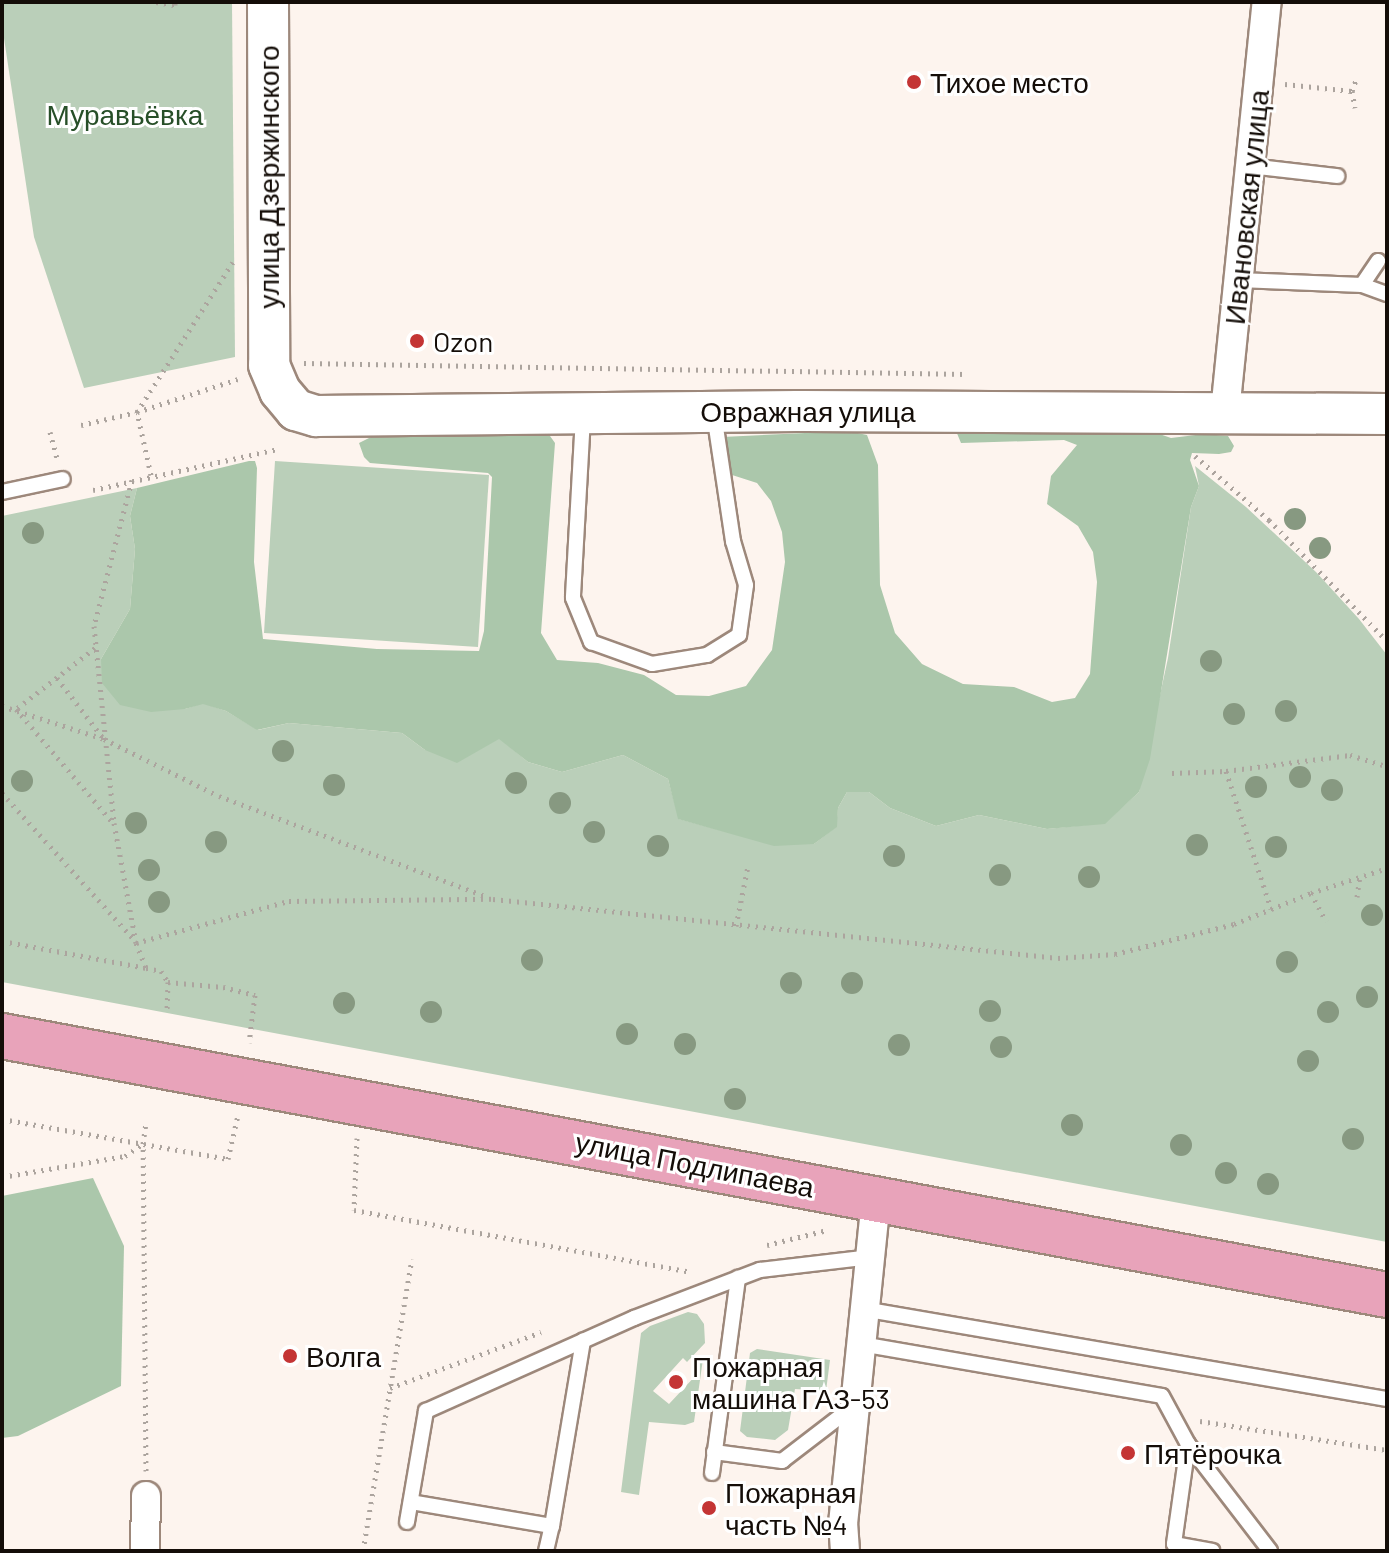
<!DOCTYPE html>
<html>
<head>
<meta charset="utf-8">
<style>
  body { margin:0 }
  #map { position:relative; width:1389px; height:1553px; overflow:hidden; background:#fdf4ee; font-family:Barlow,sans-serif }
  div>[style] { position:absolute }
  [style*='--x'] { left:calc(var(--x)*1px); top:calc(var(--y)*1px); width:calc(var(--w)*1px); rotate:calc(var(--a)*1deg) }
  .green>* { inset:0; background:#bacfb9 }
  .forest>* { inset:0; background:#abc7ab }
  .path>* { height:5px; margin-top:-2.5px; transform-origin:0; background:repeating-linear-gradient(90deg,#aca49e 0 2px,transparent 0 8px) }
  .roads { filter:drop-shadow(2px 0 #9d887b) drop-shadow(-2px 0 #9d887b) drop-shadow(0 2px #9d887b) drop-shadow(0 -2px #9d887b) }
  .lane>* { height:14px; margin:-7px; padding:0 7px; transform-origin:7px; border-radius:7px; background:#fff }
  .street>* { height:28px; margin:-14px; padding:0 14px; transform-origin:14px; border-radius:14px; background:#fff }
  .secondary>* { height:40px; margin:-20px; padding:0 20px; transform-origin:20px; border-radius:20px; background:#fff }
  .primary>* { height:44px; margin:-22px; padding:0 22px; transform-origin:22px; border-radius:22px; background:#e8a3ba }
  .trees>* { width:22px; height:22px; margin:-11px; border-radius:50%; background:#879981 }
  .dots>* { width:22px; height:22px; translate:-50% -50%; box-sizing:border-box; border:4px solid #fff; border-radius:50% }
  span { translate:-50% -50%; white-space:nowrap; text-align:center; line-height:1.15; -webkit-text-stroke:6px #fff; paint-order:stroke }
  .poi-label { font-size:28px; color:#140d08 }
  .left { translate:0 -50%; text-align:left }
  .park-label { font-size:28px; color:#274f28 }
  .street-label { font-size:28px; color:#140d08 }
  .frame { position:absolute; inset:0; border:4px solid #140d08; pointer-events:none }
</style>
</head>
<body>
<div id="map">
  <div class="green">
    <div style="clip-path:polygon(2px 2px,232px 2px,235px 357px,84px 388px,34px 237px,2px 25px)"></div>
    <div style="clip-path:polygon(275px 461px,489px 475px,478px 647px,264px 633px)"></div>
    <div style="clip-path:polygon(1195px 466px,1246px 507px,1316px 572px,1359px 619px,1387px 655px,1387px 1242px,2px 982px,2px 516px,137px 488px,130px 516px,135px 549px,130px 609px,101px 659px,185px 709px,203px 703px,226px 711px,258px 730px,289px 723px,402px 733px,425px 750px,484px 746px,499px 738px,528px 762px,562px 772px,623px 755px,668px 779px,679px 819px,723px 831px,814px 844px,836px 827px,838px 808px,847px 792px,869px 792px,890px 808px,936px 826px,979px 815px,1047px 829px,1105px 823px,1139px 792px,1168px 658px,1191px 507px,1199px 486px)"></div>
    <div style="clip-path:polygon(688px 1312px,697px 1314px,704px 1324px,705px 1343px,687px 1362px,683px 1358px,653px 1391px,669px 1404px,698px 1373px,694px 1368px,703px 1359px,694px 1422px,685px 1425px,649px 1422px,639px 1495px,621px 1492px,641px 1333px,650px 1326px)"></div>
    <div style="clip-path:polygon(757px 1349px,830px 1360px,826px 1391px,795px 1389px,788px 1430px,775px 1440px,747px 1437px,740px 1431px,750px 1353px)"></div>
  </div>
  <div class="forest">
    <div style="clip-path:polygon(1142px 428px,1171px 438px,1204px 434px,1228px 436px,1234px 446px,1231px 452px,1219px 454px,1192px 453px,1190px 460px,1199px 486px,1191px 507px,1150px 759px,1139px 792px,1105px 824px,1047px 829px,979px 815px,936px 826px,890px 808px,869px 792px,847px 792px,838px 808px,837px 827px,814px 844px,774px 846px,678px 819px,668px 779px,623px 755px,562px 772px,528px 762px,499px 739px,457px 763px,425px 750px,402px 733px,289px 723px,257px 730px,226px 711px,203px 704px,185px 709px,151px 712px,120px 705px,102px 683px,101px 659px,130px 609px,135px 549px,130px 516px,137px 488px,249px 461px,255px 461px,257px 468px,254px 562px,263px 639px,377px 649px,479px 651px,484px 631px,492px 477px,488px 473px,370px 463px,364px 457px,359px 443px,373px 436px,540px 434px,550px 436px,555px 443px,541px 633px,557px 660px,598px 663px,644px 675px,676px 695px,709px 696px,746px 686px,772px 650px,785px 562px,782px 532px,771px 501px,757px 483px,729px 474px,722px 437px,848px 431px,867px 435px,878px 465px,880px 585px,895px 633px,922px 664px,963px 684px,1014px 687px,1052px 702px,1075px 698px,1090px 674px,1097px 582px,1093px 552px,1078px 526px,1047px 504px,1051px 476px,1077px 445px,1064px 440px,961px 443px,956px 431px)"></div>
    <div style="clip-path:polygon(93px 1178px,124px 1246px,121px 1386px,18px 1436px,2px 1438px,2px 1196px)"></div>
  </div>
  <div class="path">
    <div style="--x:156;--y:2;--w:19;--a:9"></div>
    <div style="--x:175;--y:5;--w:3;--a:-90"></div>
    <div style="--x:1285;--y:84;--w:67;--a:6"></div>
    <div style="--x:1352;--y:91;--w:15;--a:-70"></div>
    <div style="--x:1352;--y:91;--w:17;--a:80"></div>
    <div style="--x:304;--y:363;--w:662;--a:0.95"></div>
    <div style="--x:81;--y:425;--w:57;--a:-13.1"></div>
    <div style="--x:137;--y:412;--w:106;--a:-18.1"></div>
    <div style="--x:50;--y:432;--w:27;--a:75"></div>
    <div style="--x:1195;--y:456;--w:98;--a:40.9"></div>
    <div style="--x:1269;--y:520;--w:169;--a:45.7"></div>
    <div style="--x:151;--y:475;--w:65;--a:-102.5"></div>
    <div style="--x:137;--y:412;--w:178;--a:-57.4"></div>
    <div style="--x:132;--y:480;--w:151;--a:104.6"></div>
    <div style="--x:94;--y:626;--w:198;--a:84.2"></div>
    <div style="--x:114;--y:823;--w:122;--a:79.6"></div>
    <div style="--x:136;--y:943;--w:27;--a:68"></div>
    <div style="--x:146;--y:968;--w:15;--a:11"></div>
    <div style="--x:161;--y:971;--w:13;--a:58"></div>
    <div style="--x:168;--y:982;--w:29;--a:92"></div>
    <div style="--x:93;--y:490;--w:189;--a:-12.5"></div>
    <div style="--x:95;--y:648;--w:100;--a:142.3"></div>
    <div style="--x:16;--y:709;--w:150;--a:49.6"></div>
    <div style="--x:57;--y:678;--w:76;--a:52.5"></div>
    <div style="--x:2;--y:706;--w:107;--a:17.9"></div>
    <div style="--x:104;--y:739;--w:128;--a:26.4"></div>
    <div style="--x:219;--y:796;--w:287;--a:20.6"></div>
    <div style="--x:1226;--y:771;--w:145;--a:71.9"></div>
    <div style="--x:1172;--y:773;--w:54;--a:-2.1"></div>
    <div style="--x:1226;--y:771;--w:125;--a:-7.4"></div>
    <div style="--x:1350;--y:755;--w:39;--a:17"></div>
    <div style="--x:2;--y:793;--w:200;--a:48"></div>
    <div style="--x:1311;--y:893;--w:32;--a:62"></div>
    <div style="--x:1357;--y:897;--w:22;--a:-82"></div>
    <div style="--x:736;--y:926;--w:61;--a:-78.7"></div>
    <div style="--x:2;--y:941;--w:147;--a:10.6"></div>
    <div style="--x:136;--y:943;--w:159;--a:-15.4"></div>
    <div style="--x:289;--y:901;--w:204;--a:-0.6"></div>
    <div style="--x:493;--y:899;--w:568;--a:5.96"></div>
    <div style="--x:1058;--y:958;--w:57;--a:-4"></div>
    <div style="--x:1115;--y:954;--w:123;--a:-14.1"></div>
    <div style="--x:1234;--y:924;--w:83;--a:-21.9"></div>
    <div style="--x:1311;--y:893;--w:80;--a:-18.2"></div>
    <div style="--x:168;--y:982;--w:55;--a:5.2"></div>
    <div style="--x:223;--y:987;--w:33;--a:14"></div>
    <div style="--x:255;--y:995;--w:48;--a:97.1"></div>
    <div style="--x:2;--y:1119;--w:230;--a:10"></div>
    <div style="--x:228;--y:1159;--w:45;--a:-77.2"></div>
    <div style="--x:357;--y:1138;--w:72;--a:92.4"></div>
    <div style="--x:354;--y:1210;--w:343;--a:10.4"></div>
    <div style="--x:2;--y:1177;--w:125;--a:-9.7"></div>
    <div style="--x:125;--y:1156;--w:22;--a:-34"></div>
    <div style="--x:767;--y:1245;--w:62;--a:-14"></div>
    <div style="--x:390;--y:1388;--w:161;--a:-20.3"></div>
    <div style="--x:1200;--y:1421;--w:189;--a:8.8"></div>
    <div style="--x:146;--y:1471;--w:327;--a:-90.5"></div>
    <div style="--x:143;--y:1144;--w:21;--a:-82"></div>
    <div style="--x:363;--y:1551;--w:296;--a:-80.5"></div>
  </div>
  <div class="roads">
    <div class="lane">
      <div style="--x:1250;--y:166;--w:88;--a:6.6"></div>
      <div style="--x:1239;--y:280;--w:123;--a:2.3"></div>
      <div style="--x:1362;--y:285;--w:27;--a:20"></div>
      <div style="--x:1362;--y:285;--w:29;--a:-56"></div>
      <div style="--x:583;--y:417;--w:181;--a:93.2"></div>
      <div style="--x:573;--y:598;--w:48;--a:67.8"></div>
      <div style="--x:591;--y:642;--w:65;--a:19.8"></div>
      <div style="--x:652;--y:664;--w:56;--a:-9.3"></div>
      <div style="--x:707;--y:655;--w:38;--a:-32"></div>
      <div style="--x:739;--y:635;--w:50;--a:-82"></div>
      <div style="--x:746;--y:585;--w:46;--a:-106.5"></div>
      <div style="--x:733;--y:541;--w:128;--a:-98.5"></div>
      <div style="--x:2;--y:492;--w:62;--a:-12"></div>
      <div style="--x:863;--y:1309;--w:532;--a:9.75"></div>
      <div style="--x:861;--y:1344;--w:305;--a:9.8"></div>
      <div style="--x:1162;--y:1396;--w:55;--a:61.6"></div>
      <div style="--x:1188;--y:1444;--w:135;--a:52.5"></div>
      <div style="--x:1188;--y:1444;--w:101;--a:98"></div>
      <div style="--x:1174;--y:1544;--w:39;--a:10"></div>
      <div style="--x:714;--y:1452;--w:69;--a:7.5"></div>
      <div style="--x:782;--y:1461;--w:92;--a:-37.5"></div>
      <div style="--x:712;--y:1473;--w:197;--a:-82.4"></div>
      <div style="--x:411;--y:1502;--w:143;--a:9.7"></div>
      <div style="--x:552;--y:1526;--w:188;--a:-80.5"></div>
      <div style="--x:407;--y:1522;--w:113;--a:-80.3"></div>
      <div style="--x:426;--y:1411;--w:228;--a:-24.1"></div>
      <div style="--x:634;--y:1318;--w:135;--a:-20.9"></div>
      <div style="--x:760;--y:1270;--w:112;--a:-6.7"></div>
      <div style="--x:546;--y:1551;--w:26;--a:-77"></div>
    </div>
    <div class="street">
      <div style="--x:1225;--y:412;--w:412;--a:-84.2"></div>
      <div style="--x:145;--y:1551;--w:55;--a:-89"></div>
      <div style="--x:845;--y:1551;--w:27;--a:-94"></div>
      <div style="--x:843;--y:1524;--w:328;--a:-84.2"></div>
    </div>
    <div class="secondary">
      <div style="--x:268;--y:2;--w:363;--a:89.8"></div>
      <div style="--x:269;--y:365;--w:28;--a:67"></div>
      <div style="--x:280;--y:391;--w:25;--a:50"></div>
      <div style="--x:296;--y:410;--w:21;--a:17"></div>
      <div style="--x:316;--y:416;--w:481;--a:-0.6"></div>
      <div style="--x:797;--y:411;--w:590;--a:0.29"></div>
    </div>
    <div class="primary">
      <div style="--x:2;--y:1036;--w:1409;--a:10.59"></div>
    </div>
  </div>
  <div class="trees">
    <div style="left:1295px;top:519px"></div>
    <div style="left:33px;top:533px"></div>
    <div style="left:1320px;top:548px"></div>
    <div style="left:1211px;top:661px"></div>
    <div style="left:1286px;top:711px"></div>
    <div style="left:1234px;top:714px"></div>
    <div style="left:283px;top:751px"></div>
    <div style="left:1300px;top:777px"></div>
    <div style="left:22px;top:781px"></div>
    <div style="left:516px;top:783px"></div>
    <div style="left:334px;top:785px"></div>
    <div style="left:1256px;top:787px"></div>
    <div style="left:1332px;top:790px"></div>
    <div style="left:560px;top:803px"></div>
    <div style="left:136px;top:823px"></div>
    <div style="left:594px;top:832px"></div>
    <div style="left:216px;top:842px"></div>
    <div style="left:1197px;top:845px"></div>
    <div style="left:658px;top:846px"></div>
    <div style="left:1276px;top:847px"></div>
    <div style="left:894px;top:856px"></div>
    <div style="left:149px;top:870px"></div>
    <div style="left:1000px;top:875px"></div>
    <div style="left:1089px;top:877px"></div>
    <div style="left:159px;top:902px"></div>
    <div style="left:1372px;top:915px"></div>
    <div style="left:532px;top:960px"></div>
    <div style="left:1287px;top:962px"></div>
    <div style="left:791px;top:983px"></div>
    <div style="left:852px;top:983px"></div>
    <div style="left:1367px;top:997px"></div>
    <div style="left:344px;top:1003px"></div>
    <div style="left:990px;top:1011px"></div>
    <div style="left:431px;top:1012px"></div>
    <div style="left:1328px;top:1012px"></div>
    <div style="left:627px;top:1034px"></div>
    <div style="left:685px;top:1044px"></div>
    <div style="left:899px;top:1045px"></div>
    <div style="left:1001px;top:1047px"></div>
    <div style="left:1308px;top:1061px"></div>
    <div style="left:735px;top:1099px"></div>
    <div style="left:1072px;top:1125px"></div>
    <div style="left:1353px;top:1139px"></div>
    <div style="left:1181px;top:1145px"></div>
    <div style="left:1226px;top:1173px"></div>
    <div style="left:1268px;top:1184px"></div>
  </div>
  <div class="dots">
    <div style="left:914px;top:82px;background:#c43535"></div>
    <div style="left:417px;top:341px;background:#c43535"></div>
    <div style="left:290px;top:1356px;background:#c43535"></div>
    <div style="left:676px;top:1382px;background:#c43535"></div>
    <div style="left:1128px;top:1453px;background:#c43535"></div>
    <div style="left:709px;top:1508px;background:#c43535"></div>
  </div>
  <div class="poi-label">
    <span class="left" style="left:930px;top:82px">Тихое место</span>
    <span class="left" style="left:433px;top:341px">Ozon</span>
    <span class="left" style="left:306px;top:1356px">Волга</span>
    <span class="left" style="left:692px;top:1382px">Пожарная<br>машина ГАЗ-53</span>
    <span class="left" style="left:1144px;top:1453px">Пятёрочка</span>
    <span class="left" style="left:725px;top:1508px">Пожарная<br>часть №4</span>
  </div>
  <div class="park-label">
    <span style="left:125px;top:114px">Муравьёвка</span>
  </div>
  <div class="street-label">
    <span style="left:268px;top:177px;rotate:-90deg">улица Дзержинского</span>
    <span style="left:1246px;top:207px;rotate:-84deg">Ивановская улица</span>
    <span style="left:808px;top:411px">Овражная улица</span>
    <span style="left:695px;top:1164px;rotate:11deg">улица Подлипаева</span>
  </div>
  <div class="frame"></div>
</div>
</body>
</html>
